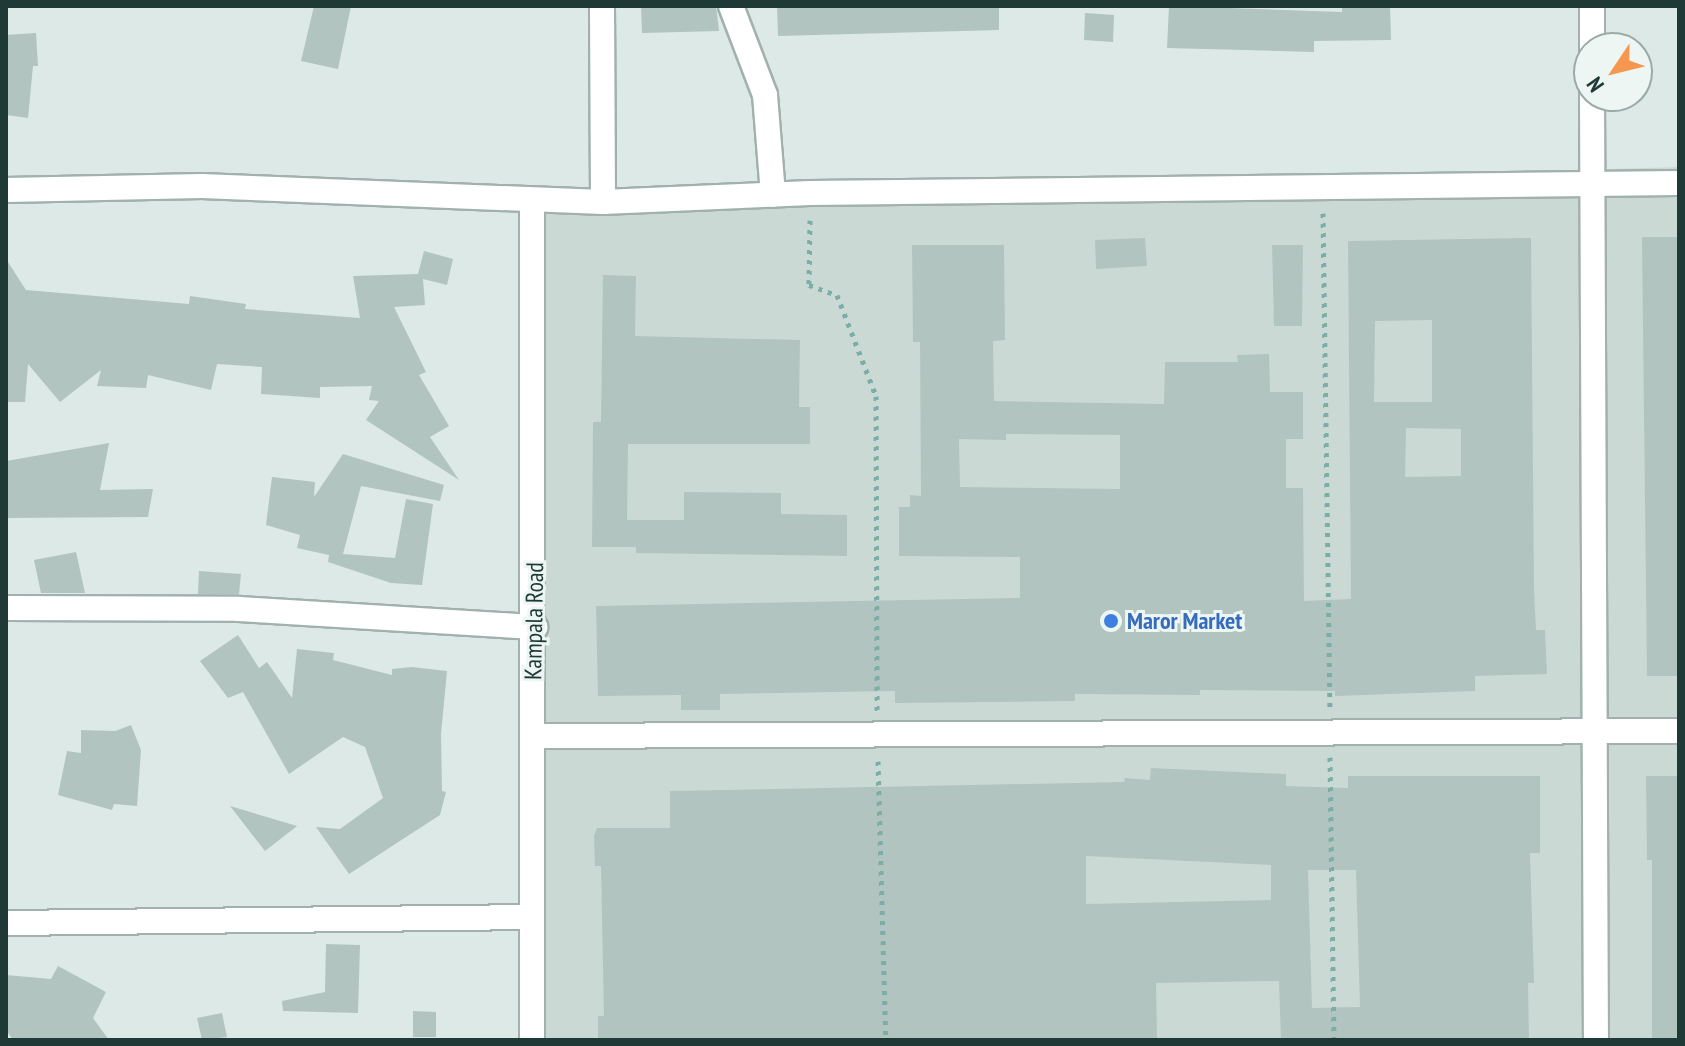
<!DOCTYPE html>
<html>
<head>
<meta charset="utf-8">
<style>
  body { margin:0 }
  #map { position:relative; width:1685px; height:1046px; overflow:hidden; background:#dde9e6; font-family:"PT Sans Narrow",sans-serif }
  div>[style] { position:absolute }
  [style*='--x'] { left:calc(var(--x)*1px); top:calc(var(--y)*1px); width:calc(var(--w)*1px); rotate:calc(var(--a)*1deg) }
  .built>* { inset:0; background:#cbd9d5 }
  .building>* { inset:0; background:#b2c4bf }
  .path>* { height:5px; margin-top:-2.5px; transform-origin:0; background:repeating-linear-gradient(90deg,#7caea8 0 4px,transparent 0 10px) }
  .roads { filter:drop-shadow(2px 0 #a0b1ae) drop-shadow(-2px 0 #a0b1ae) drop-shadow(0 2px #a0b1ae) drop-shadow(0 -2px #a0b1ae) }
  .street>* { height:24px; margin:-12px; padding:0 12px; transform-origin:12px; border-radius:12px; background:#fff }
  .secondary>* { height:24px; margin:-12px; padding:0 12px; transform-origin:12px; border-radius:12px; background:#fff }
  .dots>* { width:22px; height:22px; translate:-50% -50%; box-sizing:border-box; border:4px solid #edf6f3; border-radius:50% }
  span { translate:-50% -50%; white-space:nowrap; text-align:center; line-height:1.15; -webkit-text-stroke:6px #edf6f3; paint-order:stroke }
  .street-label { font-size:24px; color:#1e3936 }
  .shop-label { font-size:24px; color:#366cbe; font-weight:700 }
  .left { translate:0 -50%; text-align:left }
  .frame { position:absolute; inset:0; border:8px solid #1e3936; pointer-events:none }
  .north { position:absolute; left:1573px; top:32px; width:80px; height:80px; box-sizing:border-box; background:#edf6f3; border:2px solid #9aaaa7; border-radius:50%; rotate:235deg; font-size:22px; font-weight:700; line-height:32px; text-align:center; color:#1e3936 }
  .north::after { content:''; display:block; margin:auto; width:28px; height:36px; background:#f5974f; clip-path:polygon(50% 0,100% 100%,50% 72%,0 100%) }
</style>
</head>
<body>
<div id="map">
  <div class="built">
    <div style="clip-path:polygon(1679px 167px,1679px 1040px,541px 1040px,545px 201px)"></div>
  </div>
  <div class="building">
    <div style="clip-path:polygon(314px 6px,351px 6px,338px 69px,301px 61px)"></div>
    <div style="clip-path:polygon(641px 6px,716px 6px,719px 31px,642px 33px)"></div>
    <div style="clip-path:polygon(777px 6px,999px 6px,999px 30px,778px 36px)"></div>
    <div style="clip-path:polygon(1169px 6px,1342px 12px,1342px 6px,1390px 6px,1391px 40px,1314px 41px,1314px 52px,1167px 48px)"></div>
    <div style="clip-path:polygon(1085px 13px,1114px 15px,1113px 42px,1084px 40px)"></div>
    <div style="clip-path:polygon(36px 33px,38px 66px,33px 66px,28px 118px,6px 115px,6px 35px)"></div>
    <div style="clip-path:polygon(1642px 237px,1679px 237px,1679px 676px,1647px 676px)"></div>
    <div style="clip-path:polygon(1145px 238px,1147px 266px,1096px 269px,1095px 240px)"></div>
    <div style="clip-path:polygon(evenodd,1531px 238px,1534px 591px,1536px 630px,1545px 630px,1547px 674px,1475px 676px,1475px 691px,1335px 696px,1335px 691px,1200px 690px,1200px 695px,1075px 694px,1075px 701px,895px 703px,895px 691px,720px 694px,720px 710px,681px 710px,681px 695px,598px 696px,596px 606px,1020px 598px,1020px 557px,899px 556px,899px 507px,910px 507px,910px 495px,921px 496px,920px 342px,913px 342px,912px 245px,1004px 245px,1005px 340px,993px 341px,994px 401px,1164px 404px,1165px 362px,1238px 362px,1237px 355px,1269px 354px,1270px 392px,1303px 392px,1303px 439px,1286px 439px,1286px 488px,1303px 488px,1304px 601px,1351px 599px,1348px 241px,1531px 238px,1432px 320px,1432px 402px,1374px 402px,1375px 321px,1432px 320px,1531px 238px,1406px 428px,1461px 429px,1461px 476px,1405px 477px,1406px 428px,1531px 238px,1006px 434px,1120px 435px,1120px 489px,960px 487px,959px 439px,1006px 440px,1006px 434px)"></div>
    <div style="clip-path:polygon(1272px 245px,1303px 245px,1302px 326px,1274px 326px)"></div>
    <div style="clip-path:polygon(424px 251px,453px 259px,447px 285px,423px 279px,425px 305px,394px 307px,426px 372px,419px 375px,449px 426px,430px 437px,459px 480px,366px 420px,379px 401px,369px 400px,372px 386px,320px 387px,320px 398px,261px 394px,262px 367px,217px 364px,211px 390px,148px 375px,146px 388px,97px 386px,101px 370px,60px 402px,28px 364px,25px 402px,6px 402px,6px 259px,26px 290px,189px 304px,190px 296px,246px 304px,245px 309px,360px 318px,353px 276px,418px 274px)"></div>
    <div style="clip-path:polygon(603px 275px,636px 276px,635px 336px,800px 340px,799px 407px,810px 407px,810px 444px,628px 444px,627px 520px,684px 520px,684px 492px,781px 493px,781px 514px,847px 515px,847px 556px,636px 553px,636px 547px,592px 547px,593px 422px,601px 422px)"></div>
    <div style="clip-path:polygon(109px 443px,100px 490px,153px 489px,148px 517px,6px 518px,6px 461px)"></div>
    <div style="clip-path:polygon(343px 454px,444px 485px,440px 501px,361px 486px,343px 554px,395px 558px,406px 499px,433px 504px,422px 585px,391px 583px,328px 562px,329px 555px,297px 548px,300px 535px,266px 525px,272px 477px,315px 482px,314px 497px)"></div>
    <div style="clip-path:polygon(76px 552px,85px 593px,41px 593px,34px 560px)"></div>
    <div style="clip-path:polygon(199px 571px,241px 574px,239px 594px,198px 594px)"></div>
    <div style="clip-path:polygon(238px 635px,259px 668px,267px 662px,292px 698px,297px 649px,334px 653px,333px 660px,392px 675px,392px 669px,412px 667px,447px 671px,441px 734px,442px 791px,446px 792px,440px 815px,349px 874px,316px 827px,340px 829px,383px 798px,365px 747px,343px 737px,289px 774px,243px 692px,228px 698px,200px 661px)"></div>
    <div style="clip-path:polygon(131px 725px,141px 750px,137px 806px,114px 804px,112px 810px,58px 795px,67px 751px,81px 753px,81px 730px,115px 731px)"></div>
    <div style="clip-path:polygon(evenodd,1151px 768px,1286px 774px,1286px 786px,1348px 788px,1348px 776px,1540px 776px,1540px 853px,1530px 853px,1534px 983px,1528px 983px,1529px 1040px,1281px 1040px,1279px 981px,1156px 983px,1157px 1040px,598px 1040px,598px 1016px,604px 1016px,601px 866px,595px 866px,594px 836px,597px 828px,670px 828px,670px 791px,1124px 782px,1125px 778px,1150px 780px,1151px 768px,1086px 856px,1271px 865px,1271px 900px,1086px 904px,1086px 856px,1151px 768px,1308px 870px,1356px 870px,1360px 1007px,1312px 1008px,1308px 870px)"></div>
    <div style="clip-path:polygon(1646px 776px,1679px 776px,1679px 1040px,1652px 1040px,1652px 860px,1647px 860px)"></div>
    <div style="clip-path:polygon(230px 806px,297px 826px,265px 851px)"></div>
    <div style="clip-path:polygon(326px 944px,360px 945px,358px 1013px,283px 1011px,282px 1001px,325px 992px)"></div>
    <div style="clip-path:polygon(58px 966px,106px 992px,93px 1018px,109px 1040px,13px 1040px,6px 1030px,6px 975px,51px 979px)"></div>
    <div style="clip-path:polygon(413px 1011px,436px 1012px,436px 1037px,413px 1037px)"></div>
    <div style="clip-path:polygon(222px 1013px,227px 1037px,202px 1040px,197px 1018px)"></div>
  </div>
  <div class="path">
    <div style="--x:1323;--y:213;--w:494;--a:89.2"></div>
    <div style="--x:810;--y:220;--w:65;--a:90.9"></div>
    <div style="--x:809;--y:285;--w:30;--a:20"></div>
    <div style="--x:837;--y:295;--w:108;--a:68.9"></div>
    <div style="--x:876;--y:396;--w:315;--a:89.8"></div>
    <div style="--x:1330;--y:757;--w:283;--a:89.2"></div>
    <div style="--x:878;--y:761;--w:279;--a:88.4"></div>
  </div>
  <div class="roads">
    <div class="street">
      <div style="--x:602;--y:6;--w:196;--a:89.7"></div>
      <div style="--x:731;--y:6;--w:95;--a:69.1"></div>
      <div style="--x:765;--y:95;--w:100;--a:85.4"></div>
      <div style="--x:1592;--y:6;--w:42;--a:90"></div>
      <div style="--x:1592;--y:96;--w:944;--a:89.76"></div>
      <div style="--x:532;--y:202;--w:838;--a:90"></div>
      <div style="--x:6;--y:608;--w:233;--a:0.2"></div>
      <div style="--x:239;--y:609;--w:297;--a:3.5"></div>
      <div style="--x:532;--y:736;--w:1147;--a:-0.25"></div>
      <div style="--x:6;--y:923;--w:526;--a:-0.65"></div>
    </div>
    <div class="secondary">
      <div style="--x:6;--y:190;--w:196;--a:-1.2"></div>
      <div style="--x:202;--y:186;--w:401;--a:2.3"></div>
      <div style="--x:603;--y:202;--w:207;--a:-2.5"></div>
      <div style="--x:810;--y:193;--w:869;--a:-0.66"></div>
    </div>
  </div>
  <div class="dots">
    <div style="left:1111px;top:621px;background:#3f7fe0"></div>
  </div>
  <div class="street-label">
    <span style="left:534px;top:621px;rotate:-89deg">Kampala Road</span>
  </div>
  <div class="shop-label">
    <span class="left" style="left:1127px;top:621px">Maror Market</span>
  </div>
  <div class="frame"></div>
  <div class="north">N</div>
</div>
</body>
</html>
